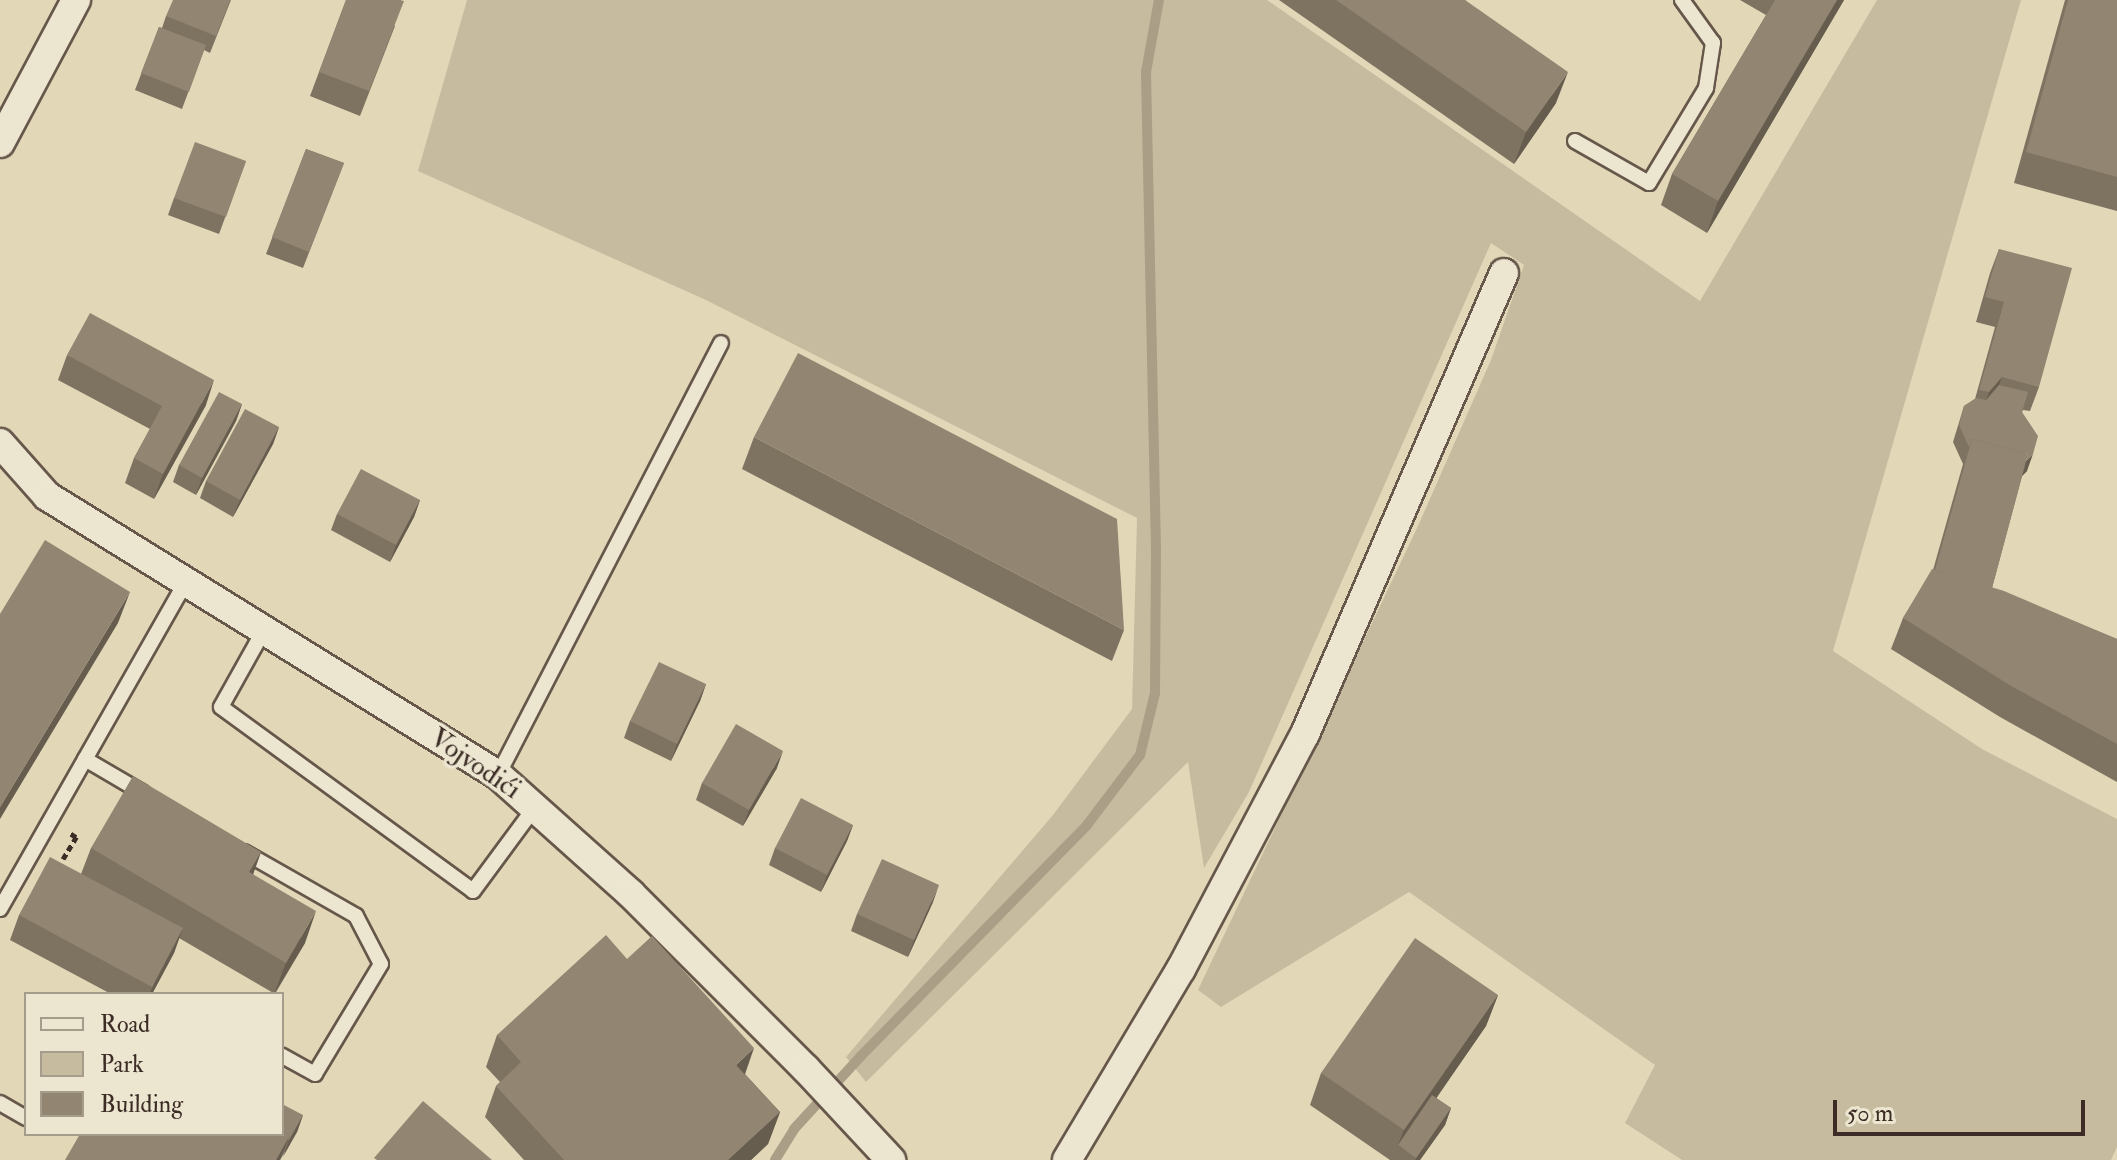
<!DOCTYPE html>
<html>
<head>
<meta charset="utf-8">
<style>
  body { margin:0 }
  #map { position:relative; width:2117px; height:1160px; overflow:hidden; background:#e2d8b8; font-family:"IM FELL Double Pica",serif }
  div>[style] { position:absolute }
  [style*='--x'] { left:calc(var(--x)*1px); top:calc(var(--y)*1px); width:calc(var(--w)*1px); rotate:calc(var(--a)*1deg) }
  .green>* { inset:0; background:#c6bb9f }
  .stream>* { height:10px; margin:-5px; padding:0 5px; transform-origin:5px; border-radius:5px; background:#aa9e86 }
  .path>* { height:5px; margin-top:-2.5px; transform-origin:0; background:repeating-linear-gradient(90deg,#3c2c25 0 6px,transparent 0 10px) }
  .roads { filter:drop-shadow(2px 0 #66574a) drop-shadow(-2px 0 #66574a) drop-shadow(0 2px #66574a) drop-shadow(0 -2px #66574a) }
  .service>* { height:14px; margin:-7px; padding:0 7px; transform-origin:7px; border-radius:7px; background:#ece6d1 }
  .minor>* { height:28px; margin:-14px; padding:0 14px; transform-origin:14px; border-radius:14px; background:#ece6d1 }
  .wall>* { inset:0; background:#7e7261 }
  .shaded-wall>* { inset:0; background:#665d4f }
  .building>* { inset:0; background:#928571 }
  span { translate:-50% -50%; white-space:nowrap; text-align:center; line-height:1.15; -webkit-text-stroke:7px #ece6d1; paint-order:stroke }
  .street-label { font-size:28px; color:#3c2c25 }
  .legend { position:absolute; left:24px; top:992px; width:260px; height:144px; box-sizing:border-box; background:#ece6d1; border:2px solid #a69c8c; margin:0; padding:10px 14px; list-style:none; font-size:24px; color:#3c2c25 }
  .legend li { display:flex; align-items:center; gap:16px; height:40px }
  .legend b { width:40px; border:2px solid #a69c8c }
  .scale { position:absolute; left:1833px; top:1100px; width:252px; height:36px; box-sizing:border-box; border:4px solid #3c2c25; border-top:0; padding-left:10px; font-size:24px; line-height:28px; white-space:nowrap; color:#3c2c25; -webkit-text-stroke:6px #ece6d1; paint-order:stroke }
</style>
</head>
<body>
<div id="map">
  <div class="green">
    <div style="clip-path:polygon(467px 0,1267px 0,1700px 301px,1877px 0,2021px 0,1833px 651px,1982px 749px,2117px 819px,2117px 1147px,2111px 1160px,1682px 1160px,1625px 1123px,1655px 1065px,1409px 892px,1221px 1007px,1198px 990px,1418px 526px,1491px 360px,1524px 265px,1491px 243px,1249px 792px,1204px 868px,1188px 762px,866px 1082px,846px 1057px,1053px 815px,1132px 709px,1137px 518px,706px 300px,418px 171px)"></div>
  </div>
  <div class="stream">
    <div style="--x:775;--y:1160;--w:36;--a:-58"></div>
    <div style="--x:794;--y:1129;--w:99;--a:-47.5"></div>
    <div style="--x:861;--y:1056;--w:323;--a:-45.6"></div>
    <div style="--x:1087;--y:825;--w:88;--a:-52.9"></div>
    <div style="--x:1140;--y:755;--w:64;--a:-76.4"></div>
    <div style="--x:1155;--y:693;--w:143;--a:-89.6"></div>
    <div style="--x:1156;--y:550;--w:478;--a:-91.2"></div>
    <div style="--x:1146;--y:72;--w:73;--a:-79.8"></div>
  </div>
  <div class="path">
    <div style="--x:63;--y:859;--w:26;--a:-59"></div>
    <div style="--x:76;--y:837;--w:9;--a:-148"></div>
  </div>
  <div class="roads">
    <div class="service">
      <div style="--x:1575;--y:141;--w:85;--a:29.6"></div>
      <div style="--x:1649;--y:183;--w:111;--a:-59"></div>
      <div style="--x:1706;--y:88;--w:46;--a:-81.2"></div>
      <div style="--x:1713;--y:43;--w:53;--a:-125.8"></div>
      <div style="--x:264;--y:630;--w:88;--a:119.2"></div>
      <div style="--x:221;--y:707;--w:312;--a:36.1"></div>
      <div style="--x:473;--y:891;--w:104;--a:-53.6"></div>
      <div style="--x:85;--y:759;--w:67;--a:30.4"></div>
      <div style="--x:498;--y:775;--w:486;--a:-62.7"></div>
      <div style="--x:244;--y:852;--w:129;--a:29.7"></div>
      <div style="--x:356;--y:916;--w:54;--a:62.5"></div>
      <div style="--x:381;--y:964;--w:128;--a:121"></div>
      <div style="--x:315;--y:1074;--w:38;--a:-151"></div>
      <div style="--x:0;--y:909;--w:376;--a:-60.4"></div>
      <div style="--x:0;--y:1103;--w:30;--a:30"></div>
    </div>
    <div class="minor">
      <div style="--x:0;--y:143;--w:162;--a:-62"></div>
      <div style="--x:0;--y:443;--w:71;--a:48.4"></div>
      <div style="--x:47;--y:496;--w:530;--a:31.74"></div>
      <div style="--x:498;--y:775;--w:178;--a:41.8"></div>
      <div style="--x:631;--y:894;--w:247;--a:45"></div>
      <div style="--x:806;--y:1069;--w:125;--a:47"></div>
      <div style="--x:1067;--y:1160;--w:222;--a:-59.2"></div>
      <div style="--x:1181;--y:969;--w:266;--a:-62.2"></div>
      <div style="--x:1305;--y:734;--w:502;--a:-66.65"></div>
    </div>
  </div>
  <div class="wall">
    <div style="clip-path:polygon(231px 0,210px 53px,204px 50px,182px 109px,135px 90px,159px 27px,162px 28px,166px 16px)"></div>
    <div style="clip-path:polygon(346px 0,395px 26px,360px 116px,310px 96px)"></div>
    <div style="clip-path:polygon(1279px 0,1465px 0,1556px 103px,1514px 164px)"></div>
    <div style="clip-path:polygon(1740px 0,1844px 0,1707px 233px,1661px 205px,1672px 174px,1766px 15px)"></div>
    <div style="clip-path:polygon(2065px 0,2117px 0,2117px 211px,2014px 183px)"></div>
    <div style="clip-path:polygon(306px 149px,344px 163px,303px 268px,266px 254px)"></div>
    <div style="clip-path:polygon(246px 161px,219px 234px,168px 215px,174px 198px)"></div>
    <div style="clip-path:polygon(1999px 249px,2039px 387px,2030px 411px,2023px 410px,2022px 412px,2027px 471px,2022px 476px,1992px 588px,2117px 639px,2117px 782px,2000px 717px,1891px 649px,1903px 618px,1933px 570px,1963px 464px,1953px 442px,1964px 406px,1975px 399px,1995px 327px,1976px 322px,1990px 273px)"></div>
    <div style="clip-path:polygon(67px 355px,206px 405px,154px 499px,125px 483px,134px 458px,150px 429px,58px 380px)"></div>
    <div style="clip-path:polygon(242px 404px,236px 421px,196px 495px,173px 482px,179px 465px)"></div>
    <div style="clip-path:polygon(279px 427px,273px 444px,233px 517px,200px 498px,206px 481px)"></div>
    <div style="clip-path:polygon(754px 437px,1124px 630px,1112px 661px,742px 469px)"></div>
    <div style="clip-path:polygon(420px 500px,414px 517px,390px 562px,331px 530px,337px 514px)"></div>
    <div style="clip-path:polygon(706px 684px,700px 701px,671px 761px,624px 738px,630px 721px)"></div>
    <div style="clip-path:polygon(777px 768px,743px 826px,696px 800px,702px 783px)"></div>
    <div style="clip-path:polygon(853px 825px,847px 841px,821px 892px,769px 865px,775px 848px)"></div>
    <div style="clip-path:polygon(91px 848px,261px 852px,253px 874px,305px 943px,275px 994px,179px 938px,174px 953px,152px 994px,111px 994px,10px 940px,19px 915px,81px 874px)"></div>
    <div style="clip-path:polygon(933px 902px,908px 957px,851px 931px,857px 914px)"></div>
    <div style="clip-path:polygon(627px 959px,745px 1074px,780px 1112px,768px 1144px,751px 1160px,524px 1160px,485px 1117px,496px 1086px,500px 1082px,486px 1067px,497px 1035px)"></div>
    <div style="clip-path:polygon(1498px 995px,1486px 1026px,1436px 1098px,1451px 1108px,1445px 1125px,1420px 1160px,1390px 1160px,1310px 1105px,1321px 1073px)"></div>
    <div style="clip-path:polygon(303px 1115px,297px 1132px,280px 1160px,65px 1160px)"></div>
  </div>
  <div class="shaded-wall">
    <div style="clip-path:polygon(1837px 0,1844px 0,1707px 233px,1718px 201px)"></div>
    <div style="clip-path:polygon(1568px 72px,1556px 103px,1514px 164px,1526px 132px)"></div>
    <div style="clip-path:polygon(2002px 377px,1993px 402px,1980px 417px,1989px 392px)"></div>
    <div style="clip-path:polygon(214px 380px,206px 405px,154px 499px,163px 474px)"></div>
    <div style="clip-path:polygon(242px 404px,236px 421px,196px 495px,202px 478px)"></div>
    <div style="clip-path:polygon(279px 427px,273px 444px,233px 517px,240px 500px)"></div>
    <div style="clip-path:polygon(2033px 454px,2027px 471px,2019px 479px,2025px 462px)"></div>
    <div style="clip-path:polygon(420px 500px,414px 517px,390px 562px,396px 545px)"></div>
    <div style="clip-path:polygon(130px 592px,118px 623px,0 819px,0 807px)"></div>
    <div style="clip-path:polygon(706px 684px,700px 701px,671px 761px,677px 744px)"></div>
    <div style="clip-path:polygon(783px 751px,777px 768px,743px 826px,749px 810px)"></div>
    <div style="clip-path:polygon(853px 825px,847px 841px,821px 892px,827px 875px)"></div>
    <div style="clip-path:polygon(261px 852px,250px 883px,249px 872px)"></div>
    <div style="clip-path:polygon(939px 885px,933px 902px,908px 957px,914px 940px)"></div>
    <div style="clip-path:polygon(316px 911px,305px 943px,274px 994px,286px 963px)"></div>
    <div style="clip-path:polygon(183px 928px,174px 953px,152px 994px,149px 994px)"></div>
    <div style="clip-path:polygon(1498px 995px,1486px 1026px,1402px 1148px,1398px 1145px,1404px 1130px)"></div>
    <div style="clip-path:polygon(754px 1048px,743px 1080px,736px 1065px)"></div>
    <div style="clip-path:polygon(1451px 1108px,1445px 1125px,1420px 1160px,1415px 1160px)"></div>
    <div style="clip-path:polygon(780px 1112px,768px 1144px,751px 1160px,728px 1160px)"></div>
    <div style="clip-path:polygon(303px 1115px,297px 1132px,283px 1157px,289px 1140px)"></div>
    <div style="clip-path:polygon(290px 1135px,280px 1160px,276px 1160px)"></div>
  </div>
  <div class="building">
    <div style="clip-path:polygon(173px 0,230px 0,216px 36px,166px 16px)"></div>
    <div style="clip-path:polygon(346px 0,400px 0,404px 1px,369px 91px,319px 72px)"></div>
    <div style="clip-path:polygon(1336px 0,1465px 0,1568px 72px,1526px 132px)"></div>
    <div style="clip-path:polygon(1775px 0,1837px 0,1718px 201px,1672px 174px)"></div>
    <div style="clip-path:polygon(2068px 0,2117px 0,2117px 177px,2026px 152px)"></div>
    <div style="clip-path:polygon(159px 27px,206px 45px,189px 92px,141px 73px)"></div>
    <div style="clip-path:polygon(195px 142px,246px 161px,226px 217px,174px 198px)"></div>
    <div style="clip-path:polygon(306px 149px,344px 163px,309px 252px,272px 237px)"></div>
    <div style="clip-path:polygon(1999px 249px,2072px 268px,2039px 387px,2002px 377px,1989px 392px,1979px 390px,2004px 302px,1985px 297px)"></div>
    <div style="clip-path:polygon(90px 313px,214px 380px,163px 474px,134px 458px,162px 406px,67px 355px)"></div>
    <div style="clip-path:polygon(798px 353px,1117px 519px,1124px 630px,754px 437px)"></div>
    <div style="clip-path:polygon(1999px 385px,2028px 392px,2022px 412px,2038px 436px,2033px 454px,2026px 461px,2028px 454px,1972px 439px,1969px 447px,1959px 425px,1964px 406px,1976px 398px,1986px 400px)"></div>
    <div style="clip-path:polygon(219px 392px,242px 404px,202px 478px,179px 465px)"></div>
    <div style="clip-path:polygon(245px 409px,279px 427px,240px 500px,206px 481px)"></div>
    <div style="clip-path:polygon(1972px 439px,2028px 454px,1992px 588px,1935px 570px)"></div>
    <div style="clip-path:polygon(361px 469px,420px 500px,396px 545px,337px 514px)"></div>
    <div style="clip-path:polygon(45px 540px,130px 592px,0 807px,0 614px)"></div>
    <div style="clip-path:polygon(1932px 569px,2004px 591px,2117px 639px,2117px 744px,2011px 686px,1903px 618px)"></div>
    <div style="clip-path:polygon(659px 662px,706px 684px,677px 744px,630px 721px)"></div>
    <div style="clip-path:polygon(736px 724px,783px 751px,749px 810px,702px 783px)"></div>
    <div style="clip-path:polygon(133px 776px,261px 852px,249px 872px,316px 911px,286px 963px,91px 848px)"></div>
    <div style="clip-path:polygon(801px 798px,853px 825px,827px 875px,775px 848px)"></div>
    <div style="clip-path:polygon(50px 857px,183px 928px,152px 987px,19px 915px)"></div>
    <div style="clip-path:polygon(882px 859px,939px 885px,914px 940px,857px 914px)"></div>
    <div style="clip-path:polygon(606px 935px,627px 959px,652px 936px,754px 1048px,736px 1065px,780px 1112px,728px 1160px,564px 1160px,496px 1086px,521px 1062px,497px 1035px)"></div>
    <div style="clip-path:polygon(1415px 938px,1498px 995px,1404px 1130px,1321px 1073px)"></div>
    <div style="clip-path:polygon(1432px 1095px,1451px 1108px,1416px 1158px,1398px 1145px)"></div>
    <div style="clip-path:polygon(423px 1101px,492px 1160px,377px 1160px,374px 1158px)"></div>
    <div style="clip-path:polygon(282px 1104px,303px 1115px,289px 1140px,288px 1139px,290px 1135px,282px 1131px)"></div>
    <div style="clip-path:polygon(282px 1131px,290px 1135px,276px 1160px,65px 1160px,80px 1134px,282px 1134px)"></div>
  </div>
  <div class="street-label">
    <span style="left:475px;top:764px;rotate:34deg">Vojvodići</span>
  </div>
  <ul class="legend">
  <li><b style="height:10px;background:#ece6d1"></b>Road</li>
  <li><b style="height:22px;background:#c6bb9f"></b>Park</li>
  <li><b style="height:22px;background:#928571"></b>Building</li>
  </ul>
  <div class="scale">50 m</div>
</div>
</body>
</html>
